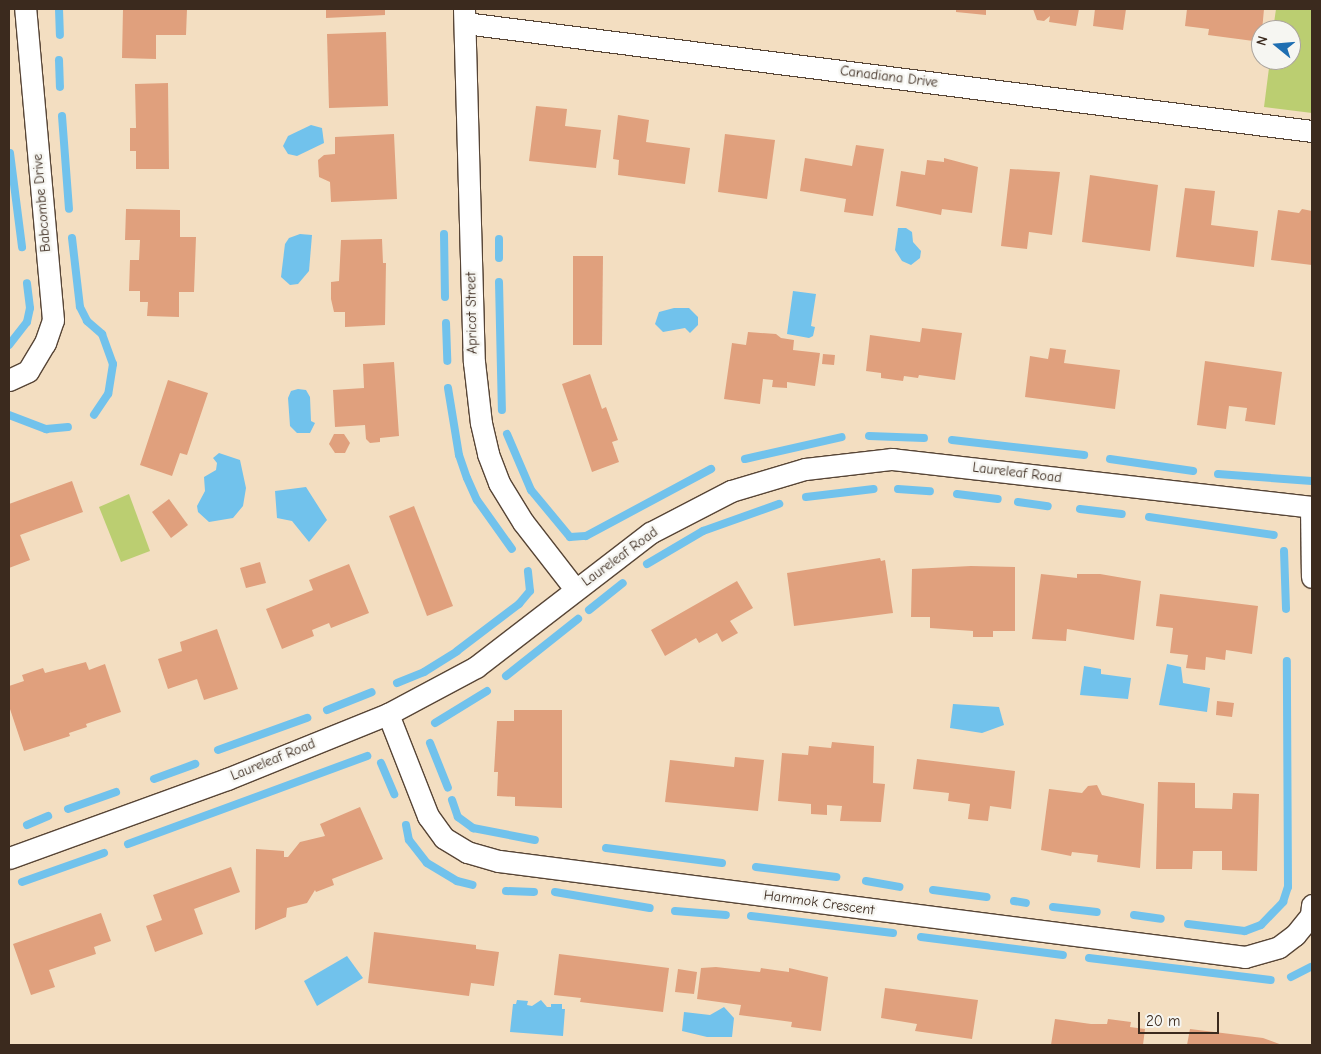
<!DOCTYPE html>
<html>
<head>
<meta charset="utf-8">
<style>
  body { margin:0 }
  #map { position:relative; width:1321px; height:1054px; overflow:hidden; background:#f3dec1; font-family:"Comic Neue",sans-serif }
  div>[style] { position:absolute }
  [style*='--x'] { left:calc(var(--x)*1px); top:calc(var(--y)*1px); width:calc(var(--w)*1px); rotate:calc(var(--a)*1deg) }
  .green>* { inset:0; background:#bbce71 }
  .water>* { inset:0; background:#71c2ec }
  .stream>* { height:8px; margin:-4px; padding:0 4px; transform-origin:4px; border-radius:4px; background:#71c2ec }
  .building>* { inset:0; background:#e0a07d }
  .roads { filter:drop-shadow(1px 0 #574536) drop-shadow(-1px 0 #574536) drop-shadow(0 1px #574536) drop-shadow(0 -1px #574536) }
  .street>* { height:21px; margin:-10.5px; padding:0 10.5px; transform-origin:10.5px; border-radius:10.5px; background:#fff }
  span { translate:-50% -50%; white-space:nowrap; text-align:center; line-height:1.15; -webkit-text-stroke:5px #f6f6f2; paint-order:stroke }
  .street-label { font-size:14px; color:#3b2a1e }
  .frame { position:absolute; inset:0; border:10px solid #3b2a1e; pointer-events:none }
  .north { position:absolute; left:1251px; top:20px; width:50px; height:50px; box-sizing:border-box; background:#f6f6f2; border:1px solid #aba49d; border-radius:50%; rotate:287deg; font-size:14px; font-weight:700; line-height:20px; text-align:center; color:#3b2a1e }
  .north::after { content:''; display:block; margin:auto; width:18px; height:22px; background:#1f6fb2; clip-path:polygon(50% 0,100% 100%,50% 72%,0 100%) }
  .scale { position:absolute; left:1138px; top:1012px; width:81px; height:22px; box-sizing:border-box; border:2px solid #3b2a1e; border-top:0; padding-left:6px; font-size:15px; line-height:18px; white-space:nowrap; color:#3b2a1e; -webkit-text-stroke:4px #f6f6f2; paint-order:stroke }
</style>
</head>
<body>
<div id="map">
  <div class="green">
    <div style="clip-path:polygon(1276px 9px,1312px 9px,1312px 113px,1264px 107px,1270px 60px,1291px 60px,1291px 30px,1273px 30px)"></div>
    <div style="clip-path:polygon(129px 494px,150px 551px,121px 562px,99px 507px)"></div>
  </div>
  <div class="water">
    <div style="clip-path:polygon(311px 125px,322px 128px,324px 143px,297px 156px,288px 154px,283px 146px,288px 136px)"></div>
    <div style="clip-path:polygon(898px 228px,906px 228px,912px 232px,913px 242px,921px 251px,920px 258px,911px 265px,902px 261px,895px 250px)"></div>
    <div style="clip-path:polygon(300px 234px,312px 235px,309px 271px,298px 284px,290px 285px,281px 277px,285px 244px,289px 238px)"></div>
    <div style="clip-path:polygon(793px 291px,816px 294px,811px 326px,815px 327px,813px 336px,809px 338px,787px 334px)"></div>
    <div style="clip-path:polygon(674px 308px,689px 308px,698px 317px,698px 325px,690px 333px,685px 328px,663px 332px,655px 324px,659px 312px)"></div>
    <div style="clip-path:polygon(298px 389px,306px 390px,310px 397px,311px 421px,315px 423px,310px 433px,297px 433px,290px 426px,288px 398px,291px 391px)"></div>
    <div style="clip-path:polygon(219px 453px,240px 460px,246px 488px,243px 506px,233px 518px,209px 522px,198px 512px,197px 506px,205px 491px,204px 477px,216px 470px,217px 463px,213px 458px)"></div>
    <div style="clip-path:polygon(306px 487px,327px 520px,309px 542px,292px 521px,277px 518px,275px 491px)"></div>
    <div style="clip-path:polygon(1167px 664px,1181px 667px,1183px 683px,1210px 688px,1207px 712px,1159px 705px)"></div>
    <div style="clip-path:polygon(1084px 666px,1101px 669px,1101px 674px,1131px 678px,1128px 699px,1080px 695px)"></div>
    <div style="clip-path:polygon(953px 704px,999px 707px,1004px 725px,982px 733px,950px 728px)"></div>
    <div style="clip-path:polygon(347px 956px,363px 978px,317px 1006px,304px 981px)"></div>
    <div style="clip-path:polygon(517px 1000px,528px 1001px,527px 1005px,532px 1006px,541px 1000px,547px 1007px,551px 1007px,551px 1004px,562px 1004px,562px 1009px,565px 1009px,563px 1036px,510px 1032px,513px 1004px,516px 1004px)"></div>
    <div style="clip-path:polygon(724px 1007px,734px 1018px,732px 1037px,707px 1037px,682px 1031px,684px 1012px,710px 1015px)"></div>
  </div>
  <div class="stream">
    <div style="--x:59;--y:9;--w:26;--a:88"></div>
    <div style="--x:59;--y:60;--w:27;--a:88"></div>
    <div style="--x:62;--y:116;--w:93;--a:85.7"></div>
    <div style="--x:10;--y:153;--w:95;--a:82.7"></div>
    <div style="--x:444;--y:234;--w:63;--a:89.1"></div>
    <div style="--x:72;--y:238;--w:69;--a:83.4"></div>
    <div style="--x:80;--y:307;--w:16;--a:63"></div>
    <div style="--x:87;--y:321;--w:20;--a:41"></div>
    <div style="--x:102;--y:334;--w:32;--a:70"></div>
    <div style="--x:113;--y:364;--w:30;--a:99"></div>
    <div style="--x:108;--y:394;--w:25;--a:124"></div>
    <div style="--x:499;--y:239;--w:19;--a:90"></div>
    <div style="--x:499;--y:282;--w:128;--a:88.7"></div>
    <div style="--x:446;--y:323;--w:38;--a:88"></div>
    <div style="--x:9;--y:345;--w:29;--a:-52"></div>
    <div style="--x:27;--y:322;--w:14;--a:-78"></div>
    <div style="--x:30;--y:308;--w:25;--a:-97"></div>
    <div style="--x:448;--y:388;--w:68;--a:80.7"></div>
    <div style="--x:459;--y:455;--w:24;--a:71"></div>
    <div style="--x:467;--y:478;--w:24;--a:66"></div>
    <div style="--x:477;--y:500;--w:60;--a:54.5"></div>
    <div style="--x:9;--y:415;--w:40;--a:21"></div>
    <div style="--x:46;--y:429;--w:22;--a:-5"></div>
    <div style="--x:507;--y:434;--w:61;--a:66.8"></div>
    <div style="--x:531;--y:490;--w:61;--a:50.3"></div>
    <div style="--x:570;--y:537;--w:16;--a:-4"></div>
    <div style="--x:586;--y:536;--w:142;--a:-28.2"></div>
    <div style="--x:869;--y:436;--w:55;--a:2.1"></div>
    <div style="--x:952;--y:440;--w:133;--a:6.5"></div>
    <div style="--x:745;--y:459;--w:99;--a:-12.8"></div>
    <div style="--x:1110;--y:459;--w:84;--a:8.2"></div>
    <div style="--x:1218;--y:474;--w:94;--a:4.3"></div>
    <div style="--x:898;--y:489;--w:32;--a:4"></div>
    <div style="--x:957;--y:494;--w:41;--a:7"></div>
    <div style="--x:806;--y:497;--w:68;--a:-6.7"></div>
    <div style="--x:1018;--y:502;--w:30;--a:8"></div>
    <div style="--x:1080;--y:509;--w:42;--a:6.8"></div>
    <div style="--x:1149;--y:517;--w:126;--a:8.2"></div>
    <div style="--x:1284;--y:551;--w:58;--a:88"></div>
    <div style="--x:647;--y:564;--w:65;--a:-30.5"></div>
    <div style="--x:703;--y:531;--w:81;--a:-19.6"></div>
    <div style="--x:589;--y:610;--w:43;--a:-38.5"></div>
    <div style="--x:506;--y:676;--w:92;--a:-38.4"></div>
    <div style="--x:397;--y:683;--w:29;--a:-22"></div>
    <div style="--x:424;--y:672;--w:39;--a:-32"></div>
    <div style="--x:457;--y:651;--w:78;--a:-37.2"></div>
    <div style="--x:519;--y:604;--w:17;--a:-50"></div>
    <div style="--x:530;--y:591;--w:20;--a:-96"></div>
    <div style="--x:327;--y:710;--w:48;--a:-21.8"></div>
    <div style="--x:435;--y:723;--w:61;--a:-31.6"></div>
    <div style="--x:430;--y:743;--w:48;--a:68.2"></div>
    <div style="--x:218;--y:750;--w:95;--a:-19.8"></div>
    <div style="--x:381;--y:763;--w:34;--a:67"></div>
    <div style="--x:154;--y:779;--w:44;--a:-20.1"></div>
    <div style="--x:452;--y:800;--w:18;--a:71"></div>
    <div style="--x:458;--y:817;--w:19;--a:36"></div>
    <div style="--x:473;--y:828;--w:63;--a:11"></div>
    <div style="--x:68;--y:809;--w:51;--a:-19.5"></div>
    <div style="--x:27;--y:825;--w:23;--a:-23"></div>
    <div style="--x:406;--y:825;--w:15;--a:79"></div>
    <div style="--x:409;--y:840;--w:29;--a:52"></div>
    <div style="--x:427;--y:863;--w:35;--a:31"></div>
    <div style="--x:457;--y:881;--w:16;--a:14"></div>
    <div style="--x:128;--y:844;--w:255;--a:-20.2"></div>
    <div style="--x:606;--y:848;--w:117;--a:7.4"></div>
    <div style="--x:756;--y:867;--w:81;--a:7.1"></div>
    <div style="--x:866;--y:881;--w:34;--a:10"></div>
    <div style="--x:22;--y:882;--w:87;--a:-19.5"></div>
    <div style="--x:933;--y:890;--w:54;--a:7.4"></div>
    <div style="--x:506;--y:891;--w:28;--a:2"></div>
    <div style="--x:555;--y:892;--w:96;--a:9.6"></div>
    <div style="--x:1014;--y:901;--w:12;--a:9"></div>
    <div style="--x:1053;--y:907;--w:44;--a:6.5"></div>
    <div style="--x:675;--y:911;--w:51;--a:4.5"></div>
    <div style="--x:1134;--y:915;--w:27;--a:8"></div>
    <div style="--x:751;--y:916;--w:143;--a:6.8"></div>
    <div style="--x:1188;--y:924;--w:57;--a:7"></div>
    <div style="--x:1245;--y:931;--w:17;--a:-21"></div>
    <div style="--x:1261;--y:925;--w:32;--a:-46"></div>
    <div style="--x:1283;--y:902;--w:16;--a:-72"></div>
    <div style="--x:1288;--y:887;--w:226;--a:-90.3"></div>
    <div style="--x:921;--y:937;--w:143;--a:7.2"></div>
    <div style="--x:1089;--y:958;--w:183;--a:6.9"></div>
    <div style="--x:1291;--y:977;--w:22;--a:-27"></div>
  </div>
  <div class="building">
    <div style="clip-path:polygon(123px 9px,187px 9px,186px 35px,156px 35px,156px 59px,122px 58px)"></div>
    <div style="clip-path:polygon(326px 9px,385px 9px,385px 15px,326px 18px)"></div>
    <div style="clip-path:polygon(956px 9px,986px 9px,986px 15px,956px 12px)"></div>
    <div style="clip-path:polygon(1033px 9px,1079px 9px,1076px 26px,1049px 22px,1050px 16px,1044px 21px,1037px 20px)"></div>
    <div style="clip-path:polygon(1095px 9px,1126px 9px,1123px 30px,1093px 26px)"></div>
    <div style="clip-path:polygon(1187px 9px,1264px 9px,1261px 42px,1208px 35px,1209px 29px,1185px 26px)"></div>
    <div style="clip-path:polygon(386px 32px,388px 106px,329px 108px,327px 34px)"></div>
    <div style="clip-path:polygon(168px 83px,169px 169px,136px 169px,136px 151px,130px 151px,130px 128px,136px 128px,135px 84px)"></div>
    <div style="clip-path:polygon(536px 106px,567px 109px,565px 126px,601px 130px,596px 168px,529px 161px)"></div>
    <div style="clip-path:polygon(618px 115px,649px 120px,646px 142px,690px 148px,685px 184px,618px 175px,619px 160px,613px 159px)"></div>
    <div style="clip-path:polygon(394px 134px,397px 199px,331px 202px,330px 182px,319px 177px,318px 160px,324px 155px,335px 154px,335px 137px)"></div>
    <div style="clip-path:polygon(725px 134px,775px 140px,767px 199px,718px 192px)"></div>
    <div style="clip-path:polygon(856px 145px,884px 149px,873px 216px,844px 212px,846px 199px,800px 191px,805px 158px,852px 166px)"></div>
    <div style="clip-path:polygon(944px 158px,978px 167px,972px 213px,942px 209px,941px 215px,896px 206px,901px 171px,925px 175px,927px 160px,944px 162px)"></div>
    <div style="clip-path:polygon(1010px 169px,1060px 172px,1052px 235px,1029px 232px,1027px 249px,1001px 246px)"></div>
    <div style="clip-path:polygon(1090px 175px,1158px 185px,1150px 251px,1082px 242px)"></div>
    <div style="clip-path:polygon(1185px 188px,1215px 191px,1211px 225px,1258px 231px,1254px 267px,1176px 257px)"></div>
    <div style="clip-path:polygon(126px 209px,180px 210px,180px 237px,196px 237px,194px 292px,179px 292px,179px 317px,147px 316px,148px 302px,140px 302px,140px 291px,129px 291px,130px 260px,139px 260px,140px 240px,125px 240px)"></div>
    <div style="clip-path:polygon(1302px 209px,1312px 211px,1312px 265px,1271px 260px,1278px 210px,1299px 213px)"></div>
    <div style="clip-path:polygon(382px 239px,383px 263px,386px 263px,385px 325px,345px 327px,345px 312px,334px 312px,331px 299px,331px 282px,339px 281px,341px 240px)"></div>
    <div style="clip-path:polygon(573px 256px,603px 256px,602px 345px,573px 345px)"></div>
    <div style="clip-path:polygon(922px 328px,962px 333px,955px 380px,919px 375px,918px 378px,904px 376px,903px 381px,881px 378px,881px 373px,866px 371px,870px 335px,920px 342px)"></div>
    <div style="clip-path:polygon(748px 332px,776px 334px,781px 338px,794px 340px,793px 350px,820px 353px,815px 386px,787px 382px,787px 388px,772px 387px,773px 380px,763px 379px,760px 404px,724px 399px,732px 343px,746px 345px)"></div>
    <div style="clip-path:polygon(1050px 348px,1066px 350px,1064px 363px,1120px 370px,1115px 409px,1025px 397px,1030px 356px,1048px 359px)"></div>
    <div style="clip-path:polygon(823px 354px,835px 355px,834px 365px,822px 364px)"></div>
    <div style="clip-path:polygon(1205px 361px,1282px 372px,1275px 425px,1245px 421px,1247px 408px,1229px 406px,1226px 429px,1197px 425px)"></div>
    <div style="clip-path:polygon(394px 362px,399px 436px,380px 438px,380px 442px,370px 443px,366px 439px,365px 425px,335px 427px,333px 390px,364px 388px,363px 364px)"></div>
    <div style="clip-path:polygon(590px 374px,602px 409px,606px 407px,618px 440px,612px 442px,619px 462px,592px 472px,562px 384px)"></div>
    <div style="clip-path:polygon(168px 380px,208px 393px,187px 455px,180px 453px,172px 476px,140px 465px)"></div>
    <div style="clip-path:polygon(334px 434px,344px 434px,350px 443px,345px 453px,335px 453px,329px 444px)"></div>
    <div style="clip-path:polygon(72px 481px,83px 512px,20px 535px,30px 560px,9px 568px,9px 504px)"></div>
    <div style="clip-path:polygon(169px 499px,188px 525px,171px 538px,152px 512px)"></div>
    <div style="clip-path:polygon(414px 506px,453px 606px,427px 616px,389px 516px)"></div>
    <div style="clip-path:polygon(880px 558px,881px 561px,885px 560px,893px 613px,794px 626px,787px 573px)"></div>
    <div style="clip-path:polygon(260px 562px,266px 583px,246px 588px,240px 568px)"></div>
    <div style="clip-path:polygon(349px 564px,369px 613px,331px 628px,329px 623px,312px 630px,314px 636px,282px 649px,266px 609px,313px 590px,309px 580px)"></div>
    <div style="clip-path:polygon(971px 566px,1015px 567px,1015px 631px,993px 631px,993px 637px,973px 637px,973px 631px,930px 628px,930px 617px,911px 617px,912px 569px)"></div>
    <div style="clip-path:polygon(1041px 574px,1077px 578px,1077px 574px,1100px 574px,1141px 581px,1134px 640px,1067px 629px,1066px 641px,1032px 639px)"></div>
    <div style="clip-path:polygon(737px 581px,753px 608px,730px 621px,738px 633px,722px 642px,717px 633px,699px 643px,696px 638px,665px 656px,651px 630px)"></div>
    <div style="clip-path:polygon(1160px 594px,1258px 606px,1252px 654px,1226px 650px,1225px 660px,1206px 657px,1205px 670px,1186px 668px,1188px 655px,1170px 653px,1173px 628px,1156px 626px)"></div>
    <div style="clip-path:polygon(217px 629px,238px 689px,204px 700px,197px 679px,168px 689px,158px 659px,182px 651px,180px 642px)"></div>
    <div style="clip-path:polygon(86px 662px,89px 670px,105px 664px,121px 712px,86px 724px,87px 727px,69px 733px,70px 736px,24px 751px,9px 706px,9px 686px,24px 681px,22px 675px,43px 668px,45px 673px)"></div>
    <div style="clip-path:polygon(1217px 701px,1234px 703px,1232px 717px,1216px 715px)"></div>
    <div style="clip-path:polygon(514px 710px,562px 710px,562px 808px,515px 806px,515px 797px,497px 796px,498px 772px,494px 772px,497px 721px,514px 721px)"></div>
    <div style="clip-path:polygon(832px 742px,874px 746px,873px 783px,885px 784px,881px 822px,840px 821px,842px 806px,827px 805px,827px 815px,811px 814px,811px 804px,778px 801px,782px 753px,808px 755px,809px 746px,831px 748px)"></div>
    <div style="clip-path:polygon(735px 757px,764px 760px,758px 811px,665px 802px,670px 760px,734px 767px)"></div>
    <div style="clip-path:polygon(917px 759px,1015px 771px,1011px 809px,990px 806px,988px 821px,968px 819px,970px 804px,948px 801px,949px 793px,913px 789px)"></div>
    <div style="clip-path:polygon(1158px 782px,1195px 783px,1195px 808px,1232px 809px,1233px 793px,1259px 794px,1257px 871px,1222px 870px,1222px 851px,1193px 851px,1192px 869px,1156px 869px)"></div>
    <div style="clip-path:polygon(1097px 785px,1102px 795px,1144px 804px,1140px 868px,1097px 862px,1098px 855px,1072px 852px,1071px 856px,1041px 850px,1049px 789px,1082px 793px,1088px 786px)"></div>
    <div style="clip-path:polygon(360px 807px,383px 859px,332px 879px,334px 885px,316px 892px,315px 890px,307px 903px,287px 908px,286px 917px,255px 930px,256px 849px,284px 851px,284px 857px,288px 857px,300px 842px,325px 836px,320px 824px)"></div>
    <div style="clip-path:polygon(231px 867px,240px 892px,194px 909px,203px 934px,155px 952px,146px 926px,162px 920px,153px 895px)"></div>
    <div style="clip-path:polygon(101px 913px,111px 941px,94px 947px,96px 954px,49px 970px,55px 987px,31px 995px,13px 944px)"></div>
    <div style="clip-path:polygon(374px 932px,476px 945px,476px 949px,499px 952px,494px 986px,471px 983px,469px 996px,368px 983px)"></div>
    <div style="clip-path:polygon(559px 954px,669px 968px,663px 1012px,580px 1002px,581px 998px,554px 995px)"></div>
    <div style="clip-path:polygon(716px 967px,760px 972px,761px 968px,789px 972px,789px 968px,828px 977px,821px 1031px,791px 1027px,792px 1022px,739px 1015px,741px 1005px,697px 999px,701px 968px)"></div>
    <div style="clip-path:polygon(678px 969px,697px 972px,694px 994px,675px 992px)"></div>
    <div style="clip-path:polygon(885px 988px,978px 1000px,972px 1039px,915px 1031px,917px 1024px,881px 1018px)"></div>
    <div style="clip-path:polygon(1055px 1019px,1091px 1024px,1107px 1024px,1108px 1019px,1131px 1022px,1130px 1027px,1145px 1029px,1143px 1045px,1051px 1045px)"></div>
    <div style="clip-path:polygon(1190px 1029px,1263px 1038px,1282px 1045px,1187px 1045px)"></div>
  </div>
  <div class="roads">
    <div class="street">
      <div style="--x:464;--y:9;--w:353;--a:88.4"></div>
      <div style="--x:474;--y:362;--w:61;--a:83.5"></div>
      <div style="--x:481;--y:423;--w:32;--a:77"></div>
      <div style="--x:488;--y:454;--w:31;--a:69"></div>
      <div style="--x:499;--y:483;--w:46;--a:58.4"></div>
      <div style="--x:523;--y:522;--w:85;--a:52.2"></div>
      <div style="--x:465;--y:23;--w:854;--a:7.27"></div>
      <div style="--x:9;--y:380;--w:21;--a:-25"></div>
      <div style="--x:28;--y:371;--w:33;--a:-59"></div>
      <div style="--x:45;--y:343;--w:24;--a:-71"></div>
      <div style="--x:53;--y:320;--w:312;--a:-95.1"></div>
      <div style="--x:1311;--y:507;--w:70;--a:89.2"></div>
      <div style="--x:388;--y:714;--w:110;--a:68.6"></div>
      <div style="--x:428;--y:816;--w:27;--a:54"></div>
      <div style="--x:444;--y:838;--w:27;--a:31"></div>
      <div style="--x:467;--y:852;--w:33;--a:16"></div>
      <div style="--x:499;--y:861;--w:752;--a:7.33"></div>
      <div style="--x:1245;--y:957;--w:35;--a:-16"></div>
      <div style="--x:1279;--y:947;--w:20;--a:-37"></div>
      <div style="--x:1295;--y:935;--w:26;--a:-51"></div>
      <div style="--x:1311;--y:915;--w:10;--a:-84"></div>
      <div style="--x:9;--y:858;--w:232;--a:-19.9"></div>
      <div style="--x:227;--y:779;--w:174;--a:-22"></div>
      <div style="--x:388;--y:714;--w:100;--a:-28.1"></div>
      <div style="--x:476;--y:667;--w:220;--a:-37.6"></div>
      <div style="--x:650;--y:533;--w:91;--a:-27.4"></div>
      <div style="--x:731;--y:491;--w:77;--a:-16.6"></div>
      <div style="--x:805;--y:469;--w:88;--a:-6.6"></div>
      <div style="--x:892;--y:459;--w:423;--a:6.5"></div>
    </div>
  </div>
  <div class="street-label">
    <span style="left:889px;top:77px;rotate:7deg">Canadiana Drive</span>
    <span style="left:42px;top:203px;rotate:-95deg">Babcombe Drive</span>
    <span style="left:472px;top:313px;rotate:-91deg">Apricot Street</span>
    <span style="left:1017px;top:473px;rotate:7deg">Laureleaf Road</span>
    <span style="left:620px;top:557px;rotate:-36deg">Laureleaf Road</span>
    <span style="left:273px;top:760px;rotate:-22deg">Laureleaf Road</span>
    <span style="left:819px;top:903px;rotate:8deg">Hammok Crescent</span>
  </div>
  <div class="frame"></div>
  <div class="north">N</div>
  <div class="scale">20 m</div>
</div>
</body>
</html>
